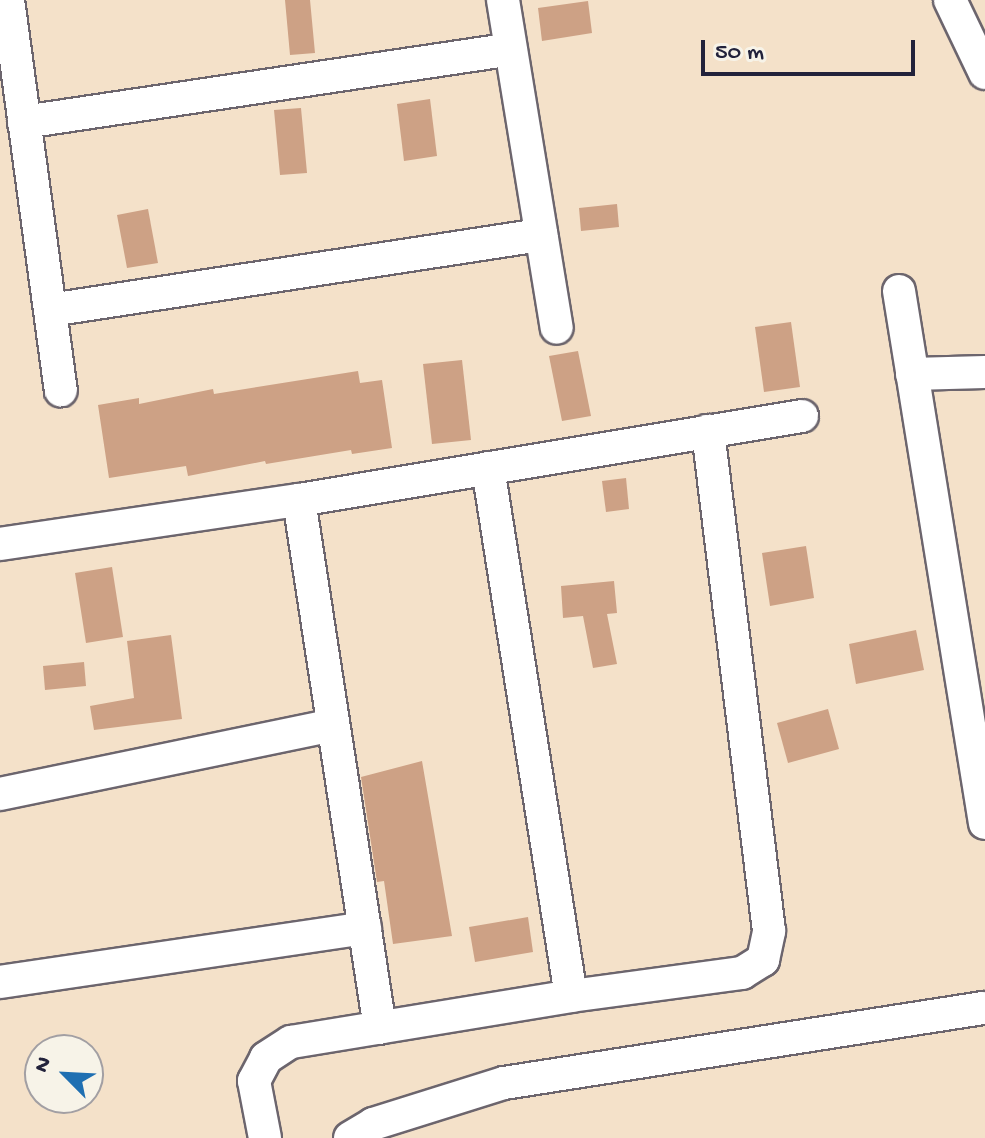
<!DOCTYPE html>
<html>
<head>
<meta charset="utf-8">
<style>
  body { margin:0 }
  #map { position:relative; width:985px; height:1138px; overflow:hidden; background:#f4e1c9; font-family:"Gochi Hand",sans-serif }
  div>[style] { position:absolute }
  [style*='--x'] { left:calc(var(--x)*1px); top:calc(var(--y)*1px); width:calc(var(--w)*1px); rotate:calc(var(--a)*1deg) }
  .building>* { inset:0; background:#cda185 }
  .roads { filter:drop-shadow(2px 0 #6c656d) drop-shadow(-2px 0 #6c656d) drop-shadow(0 2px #6c656d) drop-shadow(0 -2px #6c656d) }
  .minor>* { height:32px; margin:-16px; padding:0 16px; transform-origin:16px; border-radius:16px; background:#fff }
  span { translate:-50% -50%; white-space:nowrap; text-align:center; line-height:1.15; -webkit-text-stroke:6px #f7f3e8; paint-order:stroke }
  .north { position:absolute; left:24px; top:1034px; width:80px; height:80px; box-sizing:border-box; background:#f7f3e8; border:2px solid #a29fa3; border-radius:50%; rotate:294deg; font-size:22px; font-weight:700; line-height:32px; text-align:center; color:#22223b }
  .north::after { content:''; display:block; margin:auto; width:28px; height:36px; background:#1f6fb2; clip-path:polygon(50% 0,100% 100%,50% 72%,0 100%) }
  .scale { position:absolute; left:701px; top:40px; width:214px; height:36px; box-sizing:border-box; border:4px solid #22223b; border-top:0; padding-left:10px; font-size:24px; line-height:28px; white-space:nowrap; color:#22223b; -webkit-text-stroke:6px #f7f3e8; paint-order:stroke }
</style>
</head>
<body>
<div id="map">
  <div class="building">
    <div style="clip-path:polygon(285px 0,310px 0,315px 53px,290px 55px)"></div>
    <div style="clip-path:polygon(588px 1px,592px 33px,542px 41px,538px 8px)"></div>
    <div style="clip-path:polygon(430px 99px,437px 156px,404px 161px,397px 104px)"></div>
    <div style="clip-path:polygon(301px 108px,307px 173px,280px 175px,274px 110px)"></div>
    <div style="clip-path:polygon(617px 204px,619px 227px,581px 231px,579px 208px)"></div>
    <div style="clip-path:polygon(148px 209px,158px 263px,127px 268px,117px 215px)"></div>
    <div style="clip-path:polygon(791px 322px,800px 387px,764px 392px,755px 327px)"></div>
    <div style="clip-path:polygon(578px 351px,591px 416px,562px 421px,549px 356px)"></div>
    <div style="clip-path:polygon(462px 360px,471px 440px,432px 444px,423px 364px)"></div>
    <div style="clip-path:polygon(358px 371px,360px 383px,382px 380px,392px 448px,352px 454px,351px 450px,266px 464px,265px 461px,188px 476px,186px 466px,109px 478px,98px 405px,139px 398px,139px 404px,213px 389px,214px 394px)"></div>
    <div style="clip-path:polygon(626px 478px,629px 509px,606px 512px,602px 481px)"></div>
    <div style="clip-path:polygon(806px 546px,814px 598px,770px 606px,762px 553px)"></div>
    <div style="clip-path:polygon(112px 567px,123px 637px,86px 643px,75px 573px)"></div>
    <div style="clip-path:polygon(614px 581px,617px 613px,607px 614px,617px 664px,593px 668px,583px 616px,563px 618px,561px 586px)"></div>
    <div style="clip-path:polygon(916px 630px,924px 670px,856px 684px,849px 644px)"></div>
    <div style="clip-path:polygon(171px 635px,182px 719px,94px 730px,90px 706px,134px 698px,127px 641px)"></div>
    <div style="clip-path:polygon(84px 662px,86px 686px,45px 690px,43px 666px)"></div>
    <div style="clip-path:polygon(828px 709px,839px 749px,788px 763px,777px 723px)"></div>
    <div style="clip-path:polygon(422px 761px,452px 936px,393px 944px,384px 881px,377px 882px,361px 777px)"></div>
    <div style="clip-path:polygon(528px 917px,533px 952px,475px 962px,469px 927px)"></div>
  </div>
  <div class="roads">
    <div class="minor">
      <div style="--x:8;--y:0;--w:394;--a:82.3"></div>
      <div style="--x:503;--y:0;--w:332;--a:80.7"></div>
      <div style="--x:950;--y:0;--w:81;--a:64.4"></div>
      <div style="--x:24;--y:122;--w:492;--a:-8.5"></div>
      <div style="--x:899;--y:291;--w:539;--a:80.82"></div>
      <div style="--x:50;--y:310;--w:497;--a:-8.7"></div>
      <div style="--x:912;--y:374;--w:73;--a:-1.6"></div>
      <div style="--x:488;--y:468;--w:534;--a:81.07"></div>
      <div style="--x:299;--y:500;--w:534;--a:81.28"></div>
      <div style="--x:0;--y:544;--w:302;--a:-8.4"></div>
      <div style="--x:299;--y:500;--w:510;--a:-9.48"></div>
      <div style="--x:0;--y:794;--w:340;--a:-11.7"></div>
      <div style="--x:0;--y:982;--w:369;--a:-8.4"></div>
      <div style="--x:265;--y:1138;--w:58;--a:-100.9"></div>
      <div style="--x:254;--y:1081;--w:26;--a:-62"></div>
      <div style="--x:266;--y:1058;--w:30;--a:-33"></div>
      <div style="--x:291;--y:1042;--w:284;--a:-9.3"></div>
      <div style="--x:571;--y:996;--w:173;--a:-7.7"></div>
      <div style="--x:742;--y:973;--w:25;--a:-32"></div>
      <div style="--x:763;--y:960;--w:30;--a:-78"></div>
      <div style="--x:769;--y:931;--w:504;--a:-96.96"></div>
      <div style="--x:350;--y:1138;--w:27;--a:-31"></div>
      <div style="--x:373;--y:1124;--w:137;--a:-17.4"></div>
      <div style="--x:504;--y:1083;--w:487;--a:-8.9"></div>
    </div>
  </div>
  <div class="north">N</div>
  <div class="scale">50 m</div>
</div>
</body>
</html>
